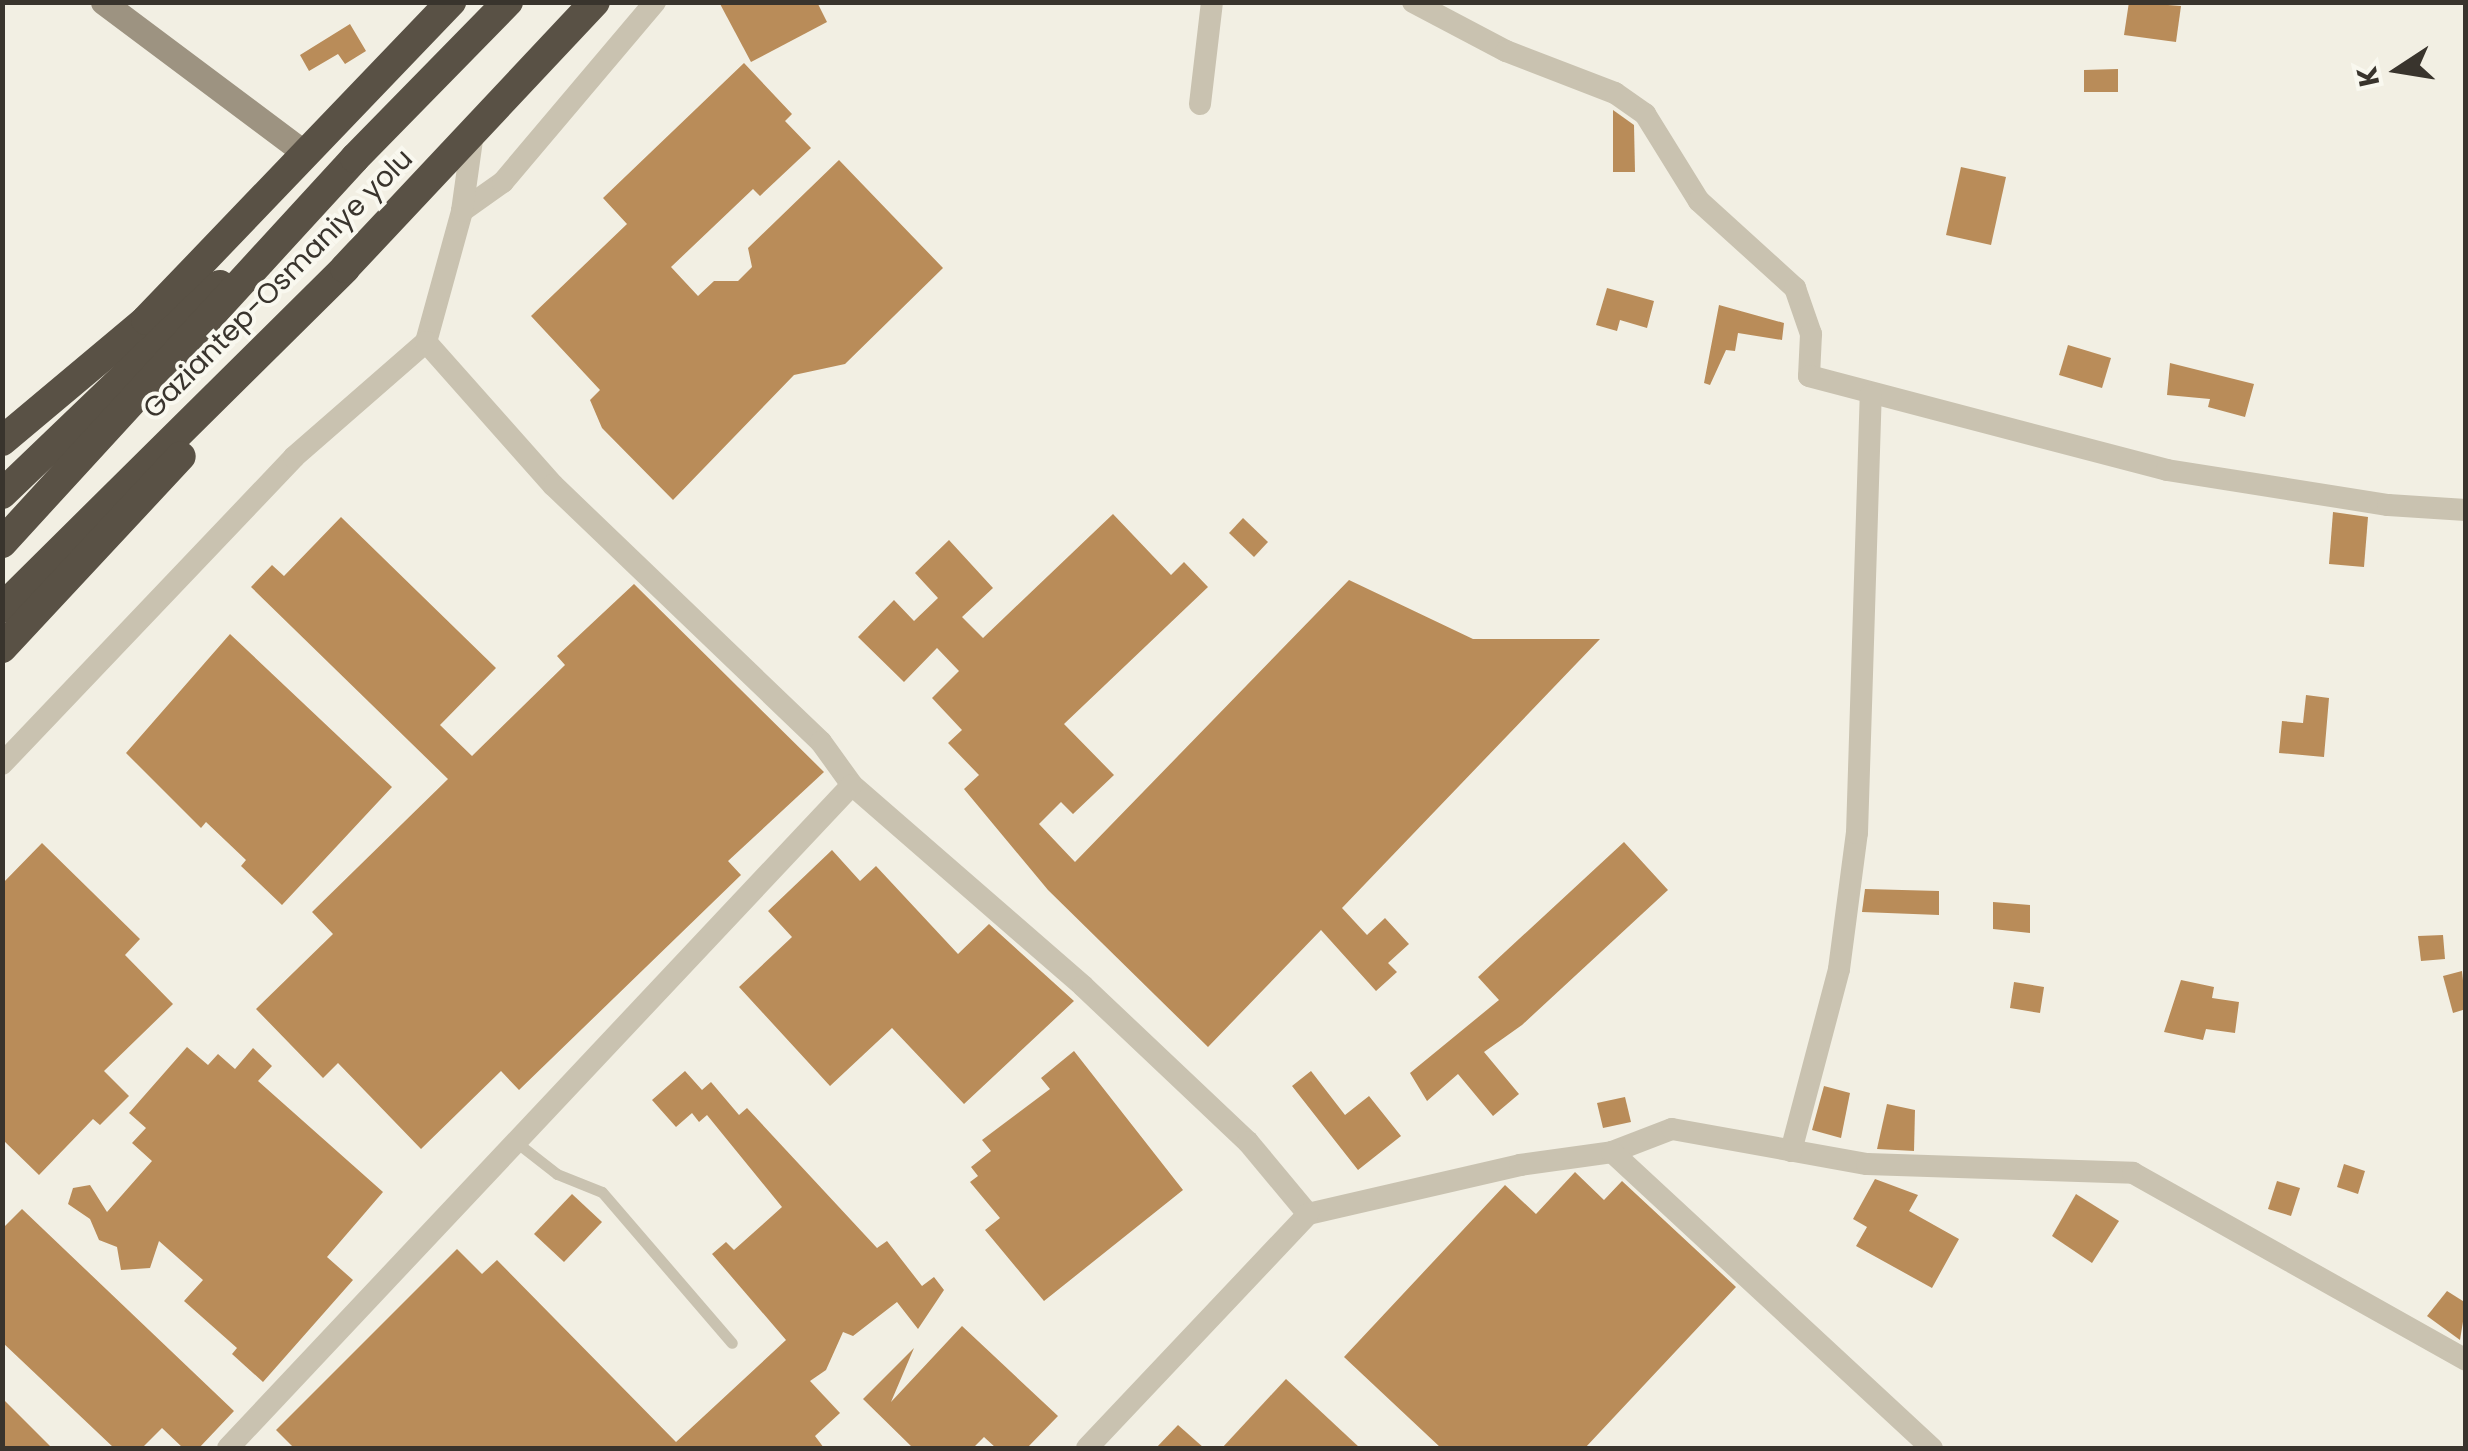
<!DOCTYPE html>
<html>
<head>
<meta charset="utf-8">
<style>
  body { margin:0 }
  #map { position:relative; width:2468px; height:1451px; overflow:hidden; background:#f2efe3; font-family:Poppins,sans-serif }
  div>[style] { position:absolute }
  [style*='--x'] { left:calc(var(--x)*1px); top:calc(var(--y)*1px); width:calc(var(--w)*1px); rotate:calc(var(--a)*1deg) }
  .building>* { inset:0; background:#b98c59 }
  .lane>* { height:11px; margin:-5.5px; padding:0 5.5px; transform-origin:5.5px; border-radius:5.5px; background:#c9c2b0 }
  .street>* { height:22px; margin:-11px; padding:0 11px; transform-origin:11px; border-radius:11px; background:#c9c2b0 }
  .secondary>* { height:25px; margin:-12.5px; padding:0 12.5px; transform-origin:12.5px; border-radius:12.5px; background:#9d9381 }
  .highway>* { height:30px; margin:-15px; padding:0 15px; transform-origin:15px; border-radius:15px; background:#595145 }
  span { translate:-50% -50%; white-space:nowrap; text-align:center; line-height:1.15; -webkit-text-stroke:8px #f9f8ef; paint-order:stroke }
  .street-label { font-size:28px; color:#39342d }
  .frame { position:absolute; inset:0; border:5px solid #39342d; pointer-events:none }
  .north { position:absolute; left:2348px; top:20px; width:100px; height:100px; -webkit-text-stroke:8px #f9f8ef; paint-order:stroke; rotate:258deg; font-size:28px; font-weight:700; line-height:40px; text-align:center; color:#39342d }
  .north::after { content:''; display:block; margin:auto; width:35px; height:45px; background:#39342d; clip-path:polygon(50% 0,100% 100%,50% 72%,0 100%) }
</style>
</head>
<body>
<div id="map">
  <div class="building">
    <div style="clip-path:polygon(719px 2px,817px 2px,827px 22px,751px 62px)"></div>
    <div style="clip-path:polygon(2129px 2px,2181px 6px,2176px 42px,2124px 35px)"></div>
    <div style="clip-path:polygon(350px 24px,366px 51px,345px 64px,338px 54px,309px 71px,300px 55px)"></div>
    <div style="clip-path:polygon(744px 63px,792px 114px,785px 121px,811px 148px,760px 196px,753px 189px,671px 267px,698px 296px,714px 281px,738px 281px,752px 267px,748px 248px,839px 160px,943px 268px,845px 364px,794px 375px,673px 500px,602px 428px,590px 400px,600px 390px,531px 316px,627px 224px,603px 198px)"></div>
    <div style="clip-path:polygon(2118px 69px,2118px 92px,2084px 92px,2084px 70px)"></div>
    <div style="clip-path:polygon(1613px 110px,1634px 125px,1635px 172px,1613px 172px)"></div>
    <div style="clip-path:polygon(1961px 167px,2006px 177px,1991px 245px,1946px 235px)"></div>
    <div style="clip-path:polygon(1607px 288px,1654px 301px,1647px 328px,1620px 320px,1617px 331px,1596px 325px)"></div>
    <div style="clip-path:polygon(1719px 305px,1784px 323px,1782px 340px,1738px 333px,1735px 351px,1726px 350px,1710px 385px,1704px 383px)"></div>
    <div style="clip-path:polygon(2068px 345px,2111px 358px,2102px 388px,2059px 375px)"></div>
    <div style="clip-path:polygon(2170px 363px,2254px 384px,2245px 417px,2208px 407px,2210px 399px,2167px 395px)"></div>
    <div style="clip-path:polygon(2333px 512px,2368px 517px,2364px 567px,2329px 564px)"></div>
    <div style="clip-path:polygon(1113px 514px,1171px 575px,1184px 562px,1208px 587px,1064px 724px,1114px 775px,1073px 814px,1061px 802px,1039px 824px,1075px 862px,1349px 580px,1473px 639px,1600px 639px,1342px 908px,1367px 935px,1385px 918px,1409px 944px,1388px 963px,1397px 972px,1376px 991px,1321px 930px,1208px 1047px,1048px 890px,964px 789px,979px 775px,948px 743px,962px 730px,932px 698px,959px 671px,937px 648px,904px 682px,858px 637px,894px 600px,914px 621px,938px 598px,915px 573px,949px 540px,993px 588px,962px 617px,983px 638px)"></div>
    <div style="clip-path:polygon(341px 517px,496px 668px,440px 725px,472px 756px,565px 665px,557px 656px,634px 584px,824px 772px,728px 861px,741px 875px,519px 1090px,501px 1071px,421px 1149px,338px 1063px,323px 1078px,256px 1009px,333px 934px,312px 912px,448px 779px,251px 587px,272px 565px,284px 576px)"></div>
    <div style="clip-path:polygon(1243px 518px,1268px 542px,1254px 557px,1229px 533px)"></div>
    <div style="clip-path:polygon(230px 634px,392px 787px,282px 905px,241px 866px,246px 860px,206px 822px,201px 828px,126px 753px)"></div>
    <div style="clip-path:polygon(2306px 695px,2329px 698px,2324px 757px,2279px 753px,2282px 721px,2303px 723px)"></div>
    <div style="clip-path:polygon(1624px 842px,1668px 890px,1522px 1025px,1484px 1052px,1519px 1094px,1493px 1116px,1458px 1074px,1427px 1101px,1410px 1073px,1499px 1000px,1478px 977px)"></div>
    <div style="clip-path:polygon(42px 843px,140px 939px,125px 955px,173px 1004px,104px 1071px,129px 1096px,100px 1125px,93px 1119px,39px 1175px,2px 1139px,2px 884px)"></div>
    <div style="clip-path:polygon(832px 850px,860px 881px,876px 866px,958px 954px,989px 924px,1074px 1001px,964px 1104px,892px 1028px,830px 1086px,739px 987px,792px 937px,768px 911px)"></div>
    <div style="clip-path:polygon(1865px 889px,1939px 891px,1939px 915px,1862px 912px)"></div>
    <div style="clip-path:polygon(1993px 902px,2030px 905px,2030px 933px,1993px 929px)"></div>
    <div style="clip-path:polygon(2443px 935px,2445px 959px,2421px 961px,2418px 936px)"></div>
    <div style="clip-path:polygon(2462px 971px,2466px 1009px,2453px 1013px,2443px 976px)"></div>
    <div style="clip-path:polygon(2181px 980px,2214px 987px,2212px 998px,2239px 1002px,2235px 1033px,2206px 1029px,2203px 1040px,2164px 1032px)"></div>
    <div style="clip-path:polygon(2014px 982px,2044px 987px,2040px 1013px,2010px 1008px)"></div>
    <div style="clip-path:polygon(187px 1047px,208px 1065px,218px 1054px,235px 1069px,253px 1048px,272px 1066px,258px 1081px,383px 1192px,327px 1257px,353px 1280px,263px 1382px,232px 1354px,237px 1348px,184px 1301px,203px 1280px,159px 1241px,150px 1268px,121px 1270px,117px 1247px,99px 1240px,90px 1219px,68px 1204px,73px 1188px,90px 1185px,107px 1212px,152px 1161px,132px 1143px,146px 1128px,129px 1113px)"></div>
    <div style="clip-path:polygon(1074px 1051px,1183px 1190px,1044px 1301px,985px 1230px,1000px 1218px,970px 1182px,978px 1176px,971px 1167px,991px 1151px,982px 1140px,1050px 1089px,1041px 1078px)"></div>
    <div style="clip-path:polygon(685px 1071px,702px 1090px,711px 1082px,739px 1115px,747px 1108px,877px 1248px,887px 1241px,922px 1286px,934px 1277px,944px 1290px,918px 1329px,897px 1302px,853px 1336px,843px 1332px,826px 1370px,810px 1381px,840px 1413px,815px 1436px,824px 1448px,294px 1448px,276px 1430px,457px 1249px,482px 1274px,497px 1260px,676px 1442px,786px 1340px,712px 1254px,726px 1242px,734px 1250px,782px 1207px,707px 1115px,699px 1122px,692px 1113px,676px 1127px,652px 1100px)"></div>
    <div style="clip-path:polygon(1311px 1071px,1345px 1115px,1369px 1096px,1401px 1136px,1358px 1170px,1292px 1086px)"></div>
    <div style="clip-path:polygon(1824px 1086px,1850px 1093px,1841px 1138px,1812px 1130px)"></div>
    <div style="clip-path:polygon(1625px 1097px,1631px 1122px,1603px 1128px,1597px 1103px)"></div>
    <div style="clip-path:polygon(1887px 1104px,1915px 1110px,1914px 1151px,1877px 1149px)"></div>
    <div style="clip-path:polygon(2344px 1164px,2365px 1171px,2358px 1194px,2337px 1187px)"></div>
    <div style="clip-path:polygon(1575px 1172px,1604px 1200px,1622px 1181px,1736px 1287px,1585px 1448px,1441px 1448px,1344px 1357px,1505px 1185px,1536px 1214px)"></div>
    <div style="clip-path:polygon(1875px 1179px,1918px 1195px,1909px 1211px,1959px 1239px,1932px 1288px,1856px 1246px,1867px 1227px,1853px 1219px)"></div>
    <div style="clip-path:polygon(2277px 1181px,2300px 1188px,2291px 1216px,2268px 1209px)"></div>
    <div style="clip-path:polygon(572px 1194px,602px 1222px,564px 1262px,534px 1234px)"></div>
    <div style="clip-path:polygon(2076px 1194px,2119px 1221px,2092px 1263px,2052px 1236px)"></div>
    <div style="clip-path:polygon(22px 1209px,234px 1411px,199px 1448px,183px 1448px,162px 1428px,142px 1448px,114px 1448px,2px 1342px,2px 1229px)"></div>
    <div style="clip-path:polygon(2447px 1291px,2466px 1303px,2460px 1340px,2427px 1316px)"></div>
    <div style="clip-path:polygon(962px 1326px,1058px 1416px,1027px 1448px,996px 1448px,984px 1437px,973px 1448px,913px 1448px,863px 1399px,914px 1348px,891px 1402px)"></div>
    <div style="clip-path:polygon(1286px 1379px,1360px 1448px,1222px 1448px)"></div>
    <div style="clip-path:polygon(2px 1398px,52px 1448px,2px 1448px)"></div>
    <div style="clip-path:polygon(1178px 1425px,1204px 1448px,1156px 1448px)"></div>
  </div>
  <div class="lane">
    <div style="--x:516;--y:1142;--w:52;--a:38"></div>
    <div style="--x:557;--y:1174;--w:48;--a:21.8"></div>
    <div style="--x:602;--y:1192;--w:199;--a:49.3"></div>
  </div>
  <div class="street">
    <div style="--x:1413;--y:2;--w:105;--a:27.8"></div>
    <div style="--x:1506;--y:51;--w:117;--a:21.1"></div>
    <div style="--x:1615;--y:93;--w:37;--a:35"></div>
    <div style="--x:1645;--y:114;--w:102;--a:58.2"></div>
    <div style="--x:1699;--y:201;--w:130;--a:42.2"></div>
    <div style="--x:1795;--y:288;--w:49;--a:70.8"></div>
    <div style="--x:1811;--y:334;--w:42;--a:92.7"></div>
    <div style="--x:1809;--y:376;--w:370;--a:14.7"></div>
    <div style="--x:2167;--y:470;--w:224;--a:9"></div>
    <div style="--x:2388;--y:505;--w:78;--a:3.7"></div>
    <div style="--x:1200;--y:104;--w:103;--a:-83.3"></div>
    <div style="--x:462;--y:211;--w:50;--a:-35.3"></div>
    <div style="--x:503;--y:182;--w:236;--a:-49.8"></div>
    <div style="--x:426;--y:342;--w:136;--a:-74.6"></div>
    <div style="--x:462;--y:211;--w:79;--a:-82"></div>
    <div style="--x:2;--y:764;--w:424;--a:-46.4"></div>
    <div style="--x:294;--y:457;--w:175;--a:-41.1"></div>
    <div style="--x:426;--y:342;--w:191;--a:48.4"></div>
    <div style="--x:553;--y:485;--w:371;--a:43.8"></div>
    <div style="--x:821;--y:742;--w:53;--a:54.2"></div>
    <div style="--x:852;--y:785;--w:306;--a:41"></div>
    <div style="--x:1083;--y:986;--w:227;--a:43.4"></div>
    <div style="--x:1248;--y:1142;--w:94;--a:50.2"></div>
    <div style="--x:1308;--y:1214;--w:218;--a:-13"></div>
    <div style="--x:1520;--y:1165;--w:93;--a:-8"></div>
    <div style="--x:1612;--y:1152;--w:64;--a:-21"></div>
    <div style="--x:1672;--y:1129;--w:198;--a:10.2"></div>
    <div style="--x:1867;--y:1164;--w:266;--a:1.9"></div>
    <div style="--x:2133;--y:1173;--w:382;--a:29.3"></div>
    <div style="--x:1791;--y:1151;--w:188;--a:-75.2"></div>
    <div style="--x:1839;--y:969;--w:137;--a:-82.5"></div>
    <div style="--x:1857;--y:833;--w:438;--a:-88.2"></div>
    <div style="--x:1612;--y:1152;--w:436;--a:42.8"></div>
    <div style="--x:228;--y:1448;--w:910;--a:-46.74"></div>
    <div style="--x:1087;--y:1448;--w:322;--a:-46.6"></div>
  </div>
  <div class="secondary">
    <div style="--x:103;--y:2;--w:254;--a:36.8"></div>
  </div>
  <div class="highway">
    <div style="--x:2;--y:441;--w:188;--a:-40"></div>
    <div style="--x:146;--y:320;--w:441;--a:-46.2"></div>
    <div style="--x:2;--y:494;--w:302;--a:-43.8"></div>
    <div style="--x:2;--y:543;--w:522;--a:-47.48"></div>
    <div style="--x:355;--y:158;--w:219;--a:-45.6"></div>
    <div style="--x:2;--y:608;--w:483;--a:-44.7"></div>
    <div style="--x:345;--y:268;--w:365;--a:-46.8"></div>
    <div style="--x:2;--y:648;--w:262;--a:-47"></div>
  </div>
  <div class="street-label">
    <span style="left:278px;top:284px;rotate:-45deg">Gaziantep-Osmaniye yolu</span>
  </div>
  <div class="frame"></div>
  <div class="north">K</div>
</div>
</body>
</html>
